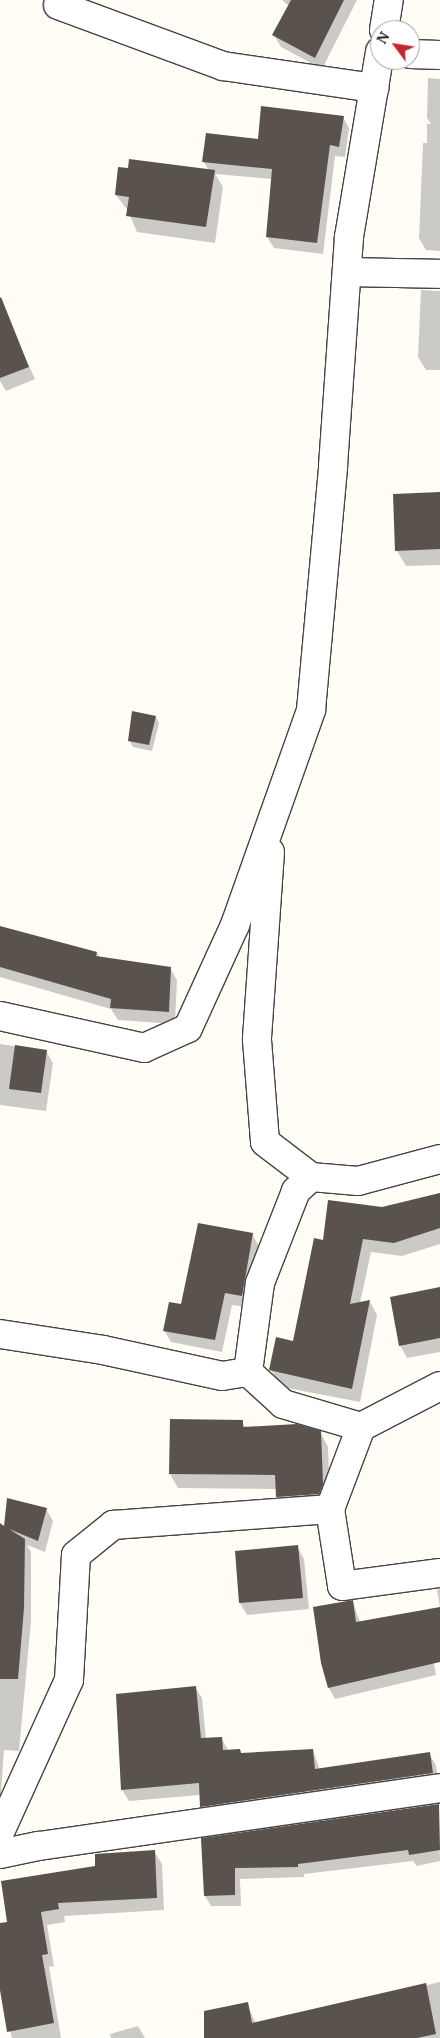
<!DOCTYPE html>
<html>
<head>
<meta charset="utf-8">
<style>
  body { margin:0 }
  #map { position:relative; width:440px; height:2038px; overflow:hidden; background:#fffdf5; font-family:"PT Serif",serif }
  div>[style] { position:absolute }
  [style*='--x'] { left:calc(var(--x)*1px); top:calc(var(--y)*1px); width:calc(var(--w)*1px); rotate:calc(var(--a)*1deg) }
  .shadow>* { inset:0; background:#0003 }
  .building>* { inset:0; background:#5a524d }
  .roads { filter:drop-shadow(1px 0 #444) drop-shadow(-1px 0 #444) drop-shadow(0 1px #444) drop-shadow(0 -1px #444) }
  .minor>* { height:28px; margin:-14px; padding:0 14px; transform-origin:14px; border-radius:14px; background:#fff }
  span { translate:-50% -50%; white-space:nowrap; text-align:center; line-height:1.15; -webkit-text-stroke:5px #fff; paint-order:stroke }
  .north { position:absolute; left:370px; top:20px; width:50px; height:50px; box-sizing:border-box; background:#fff; border:1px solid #a0a0a0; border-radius:50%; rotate:301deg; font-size:14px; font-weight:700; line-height:20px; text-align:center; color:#111 }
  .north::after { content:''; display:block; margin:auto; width:18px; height:22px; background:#c4262e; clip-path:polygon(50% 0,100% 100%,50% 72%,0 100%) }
</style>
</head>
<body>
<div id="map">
  <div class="shadow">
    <div style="clip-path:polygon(282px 0,357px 0,322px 69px,281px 47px,274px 35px,289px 6px)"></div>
    <div style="clip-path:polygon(428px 78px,440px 79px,440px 251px,426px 250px,419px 238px,423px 143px,427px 143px,427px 124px,431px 124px,427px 118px)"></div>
    <div style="clip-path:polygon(343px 117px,349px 128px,345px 157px,335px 156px,323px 254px,274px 248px,267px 237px,272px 179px,215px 174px,223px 187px,215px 243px,137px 232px,128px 211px,116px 195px,209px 171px,204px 162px,259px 141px)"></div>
    <div style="clip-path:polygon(421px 290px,440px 291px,440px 370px,426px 370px,418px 357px)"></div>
    <div style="clip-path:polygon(16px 338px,35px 379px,6px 391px,0 381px,0 345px)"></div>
    <div style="clip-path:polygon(440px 493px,440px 565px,406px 566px,397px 551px)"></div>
    <div style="clip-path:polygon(156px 717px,159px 723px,152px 751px,133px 747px,129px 740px)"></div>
    <div style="clip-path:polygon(0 927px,97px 953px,100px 958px,170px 968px,177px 980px,175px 1024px,118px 1020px,111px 1009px,0 977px)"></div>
    <div style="clip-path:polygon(0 1044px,46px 1051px,53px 1063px,46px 1111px,0 1105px)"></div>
    <div style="clip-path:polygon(440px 1193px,440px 1244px,402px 1256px,371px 1252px,360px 1303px,370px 1302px,377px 1315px,360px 1402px,282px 1387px,271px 1370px,294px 1342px,324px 1241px,382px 1208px)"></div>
    <div style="clip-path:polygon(252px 1234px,259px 1246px,248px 1307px,232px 1305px,222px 1352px,171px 1342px,164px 1330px,182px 1306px)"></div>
    <div style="clip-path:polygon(440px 1288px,440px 1352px,407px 1358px,400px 1345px)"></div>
    <div style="clip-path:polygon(242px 1422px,246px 1428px,320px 1432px,328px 1447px,330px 1499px,286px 1511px,277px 1497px,277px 1489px,178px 1488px,170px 1474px)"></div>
    <div style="clip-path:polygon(46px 1509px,53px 1521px,45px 1552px,27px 1545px,31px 1552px,31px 1621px,19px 1751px,4px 1750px,0 1807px,0 1525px,5px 1528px)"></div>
    <div style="clip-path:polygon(297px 1546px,304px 1559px,309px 1609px,247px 1615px,240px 1603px,236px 1552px)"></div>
    <div style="clip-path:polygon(440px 1589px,440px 1650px,432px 1651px,436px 1675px,335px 1699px,329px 1688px,353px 1602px,360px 1622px,440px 1608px,437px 1590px)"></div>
    <div style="clip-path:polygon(195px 1687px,202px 1698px,206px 1739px,222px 1739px,228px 1750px,240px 1751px,242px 1754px,313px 1750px,320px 1770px,429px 1754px,436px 1765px,439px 1784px,208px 1818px,201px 1807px,200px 1795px,129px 1801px,122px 1790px)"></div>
    <div style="clip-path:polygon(438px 1805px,440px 1861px,417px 1866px,413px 1861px,304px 1874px,304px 1877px,240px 1879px,241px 1906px,211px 1906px,205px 1896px,203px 1839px)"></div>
    <div style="clip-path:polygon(154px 1851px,162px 1864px,164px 1910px,64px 1916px,65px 1922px,47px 1925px,54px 1966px,49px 1967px,61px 2038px,12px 2038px,0 1982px,0 1924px,8px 1923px,97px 1867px)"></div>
    <div style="clip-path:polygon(440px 1982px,440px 2038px,205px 2038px,247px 2004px,256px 2024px)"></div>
    <div style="clip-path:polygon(138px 2026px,145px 2038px,111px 2038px,110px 2034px)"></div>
  </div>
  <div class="building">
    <div style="clip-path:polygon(291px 0,344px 0,315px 58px,272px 35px)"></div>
    <div style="clip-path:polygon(261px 106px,344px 116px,339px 147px,330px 145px,317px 243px,266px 237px,272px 169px,202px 162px,206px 133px,258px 139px)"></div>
    <div style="clip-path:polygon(129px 159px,215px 170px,206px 227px,126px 216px,129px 197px,115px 195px,118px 167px,128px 168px)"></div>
    <div style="clip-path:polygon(1px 297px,29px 367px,0 378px,0 298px)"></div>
    <div style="clip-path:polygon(440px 492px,440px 549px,395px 551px,393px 494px)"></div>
    <div style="clip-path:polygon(132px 711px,156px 716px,149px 745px,128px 741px)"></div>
    <div style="clip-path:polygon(0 926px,97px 952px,96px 956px,171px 967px,169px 1012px,110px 1008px,111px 999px,0 967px)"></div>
    <div style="clip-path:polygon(15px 1045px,47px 1050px,41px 1093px,9px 1089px)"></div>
    <div style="clip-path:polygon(440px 1193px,440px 1228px,394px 1243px,363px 1239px,350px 1304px,370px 1300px,352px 1389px,269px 1370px,276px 1337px,293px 1341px,314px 1238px,323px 1240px,328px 1200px,382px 1207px)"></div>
    <div style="clip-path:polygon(198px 1223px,253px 1233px,242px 1296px,225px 1293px,215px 1340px,163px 1331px,169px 1302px,181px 1304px)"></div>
    <div style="clip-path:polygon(440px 1287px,440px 1338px,399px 1346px,390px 1297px)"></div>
    <div style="clip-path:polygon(170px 1419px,243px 1420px,243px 1427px,297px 1424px,321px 1431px,323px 1484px,319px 1494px,276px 1497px,275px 1475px,169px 1474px)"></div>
    <div style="clip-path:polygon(7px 1498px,47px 1508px,38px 1541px,9px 1529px,25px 1539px,24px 1608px,18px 1679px,0 1679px,0 1523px,4px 1526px)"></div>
    <div style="clip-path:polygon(298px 1545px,303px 1598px,239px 1603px,235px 1551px)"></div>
    <div style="clip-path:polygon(353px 1600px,356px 1622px,440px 1607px,440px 1662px,328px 1688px,321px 1663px,313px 1607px)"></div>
    <div style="clip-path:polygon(196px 1686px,201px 1738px,222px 1737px,223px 1750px,240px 1749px,241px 1753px,313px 1749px,315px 1769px,430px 1752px,433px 1773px,200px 1807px,199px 1783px,121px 1790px,116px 1694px)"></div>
    <div style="clip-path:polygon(439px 1804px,440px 1850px,409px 1855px,408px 1850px,298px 1864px,298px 1867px,235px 1868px,235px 1895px,204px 1896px,201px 1838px)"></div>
    <div style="clip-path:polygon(155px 1850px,157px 1898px,58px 1903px,59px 1909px,41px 1912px,48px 1954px,42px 1955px,54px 2023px,7px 2032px,0 1990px,0 1923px,7px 1922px,1px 1881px,95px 1866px,95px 1854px)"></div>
    <div style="clip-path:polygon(426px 1983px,436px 2034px,417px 2038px,204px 2038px,204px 2011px,248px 2002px,252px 2023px)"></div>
  </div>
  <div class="roads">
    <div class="minor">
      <div style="--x:58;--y:5;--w:176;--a:20.3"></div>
      <div style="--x:223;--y:66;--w:153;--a:8.3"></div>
      <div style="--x:384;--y:30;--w:30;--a:-81"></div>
      <div style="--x:410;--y:54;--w:30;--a:2"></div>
      <div style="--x:347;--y:272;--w:93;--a:1.2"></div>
      <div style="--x:270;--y:852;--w:188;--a:94"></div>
      <div style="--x:257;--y:1040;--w:102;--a:85.5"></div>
      <div style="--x:265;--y:1142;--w:58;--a:37.3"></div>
      <div style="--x:311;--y:1177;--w:47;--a:4.9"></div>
      <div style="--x:358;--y:1181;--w:85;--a:-15"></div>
      <div style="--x:0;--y:1016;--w:148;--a:12.5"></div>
      <div style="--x:144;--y:1048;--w:48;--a:-24.4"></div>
      <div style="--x:188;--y:1028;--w:113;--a:-65.5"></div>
      <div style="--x:235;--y:925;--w:228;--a:-70.5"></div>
      <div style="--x:311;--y:710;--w:245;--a:-84.8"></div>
      <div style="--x:333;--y:466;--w:230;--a:-86"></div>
      <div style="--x:349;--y:237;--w:188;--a:-80.5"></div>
      <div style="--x:311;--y:1177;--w:21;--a:137"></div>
      <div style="--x:296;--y:1191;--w:99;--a:111.4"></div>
      <div style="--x:260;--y:1283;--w:90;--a:97.7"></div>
      <div style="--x:248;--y:1372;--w:47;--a:42.4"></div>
      <div style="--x:283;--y:1404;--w:81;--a:16.4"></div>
      <div style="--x:0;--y:1334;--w:104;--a:8.8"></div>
      <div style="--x:103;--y:1350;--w:122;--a:12.3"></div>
      <div style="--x:222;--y:1376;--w:26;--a:-9"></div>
      <div style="--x:440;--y:1386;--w:89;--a:152.6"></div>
      <div style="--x:361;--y:1427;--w:88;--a:110.7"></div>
      <div style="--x:330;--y:1509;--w:78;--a:81.1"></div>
      <div style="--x:342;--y:1586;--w:99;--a:-7.6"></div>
      <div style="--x:0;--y:1832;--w:167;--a:-65.6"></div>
      <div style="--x:69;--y:1680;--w:125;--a:-86.8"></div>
      <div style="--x:76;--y:1555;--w:48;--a:-39"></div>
      <div style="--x:113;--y:1525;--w:218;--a:-4.2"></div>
      <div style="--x:0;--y:1854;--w:40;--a:-12"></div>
      <div style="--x:39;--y:1846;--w:405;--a:-8.2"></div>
    </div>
  </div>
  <div class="north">N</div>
</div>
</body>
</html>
